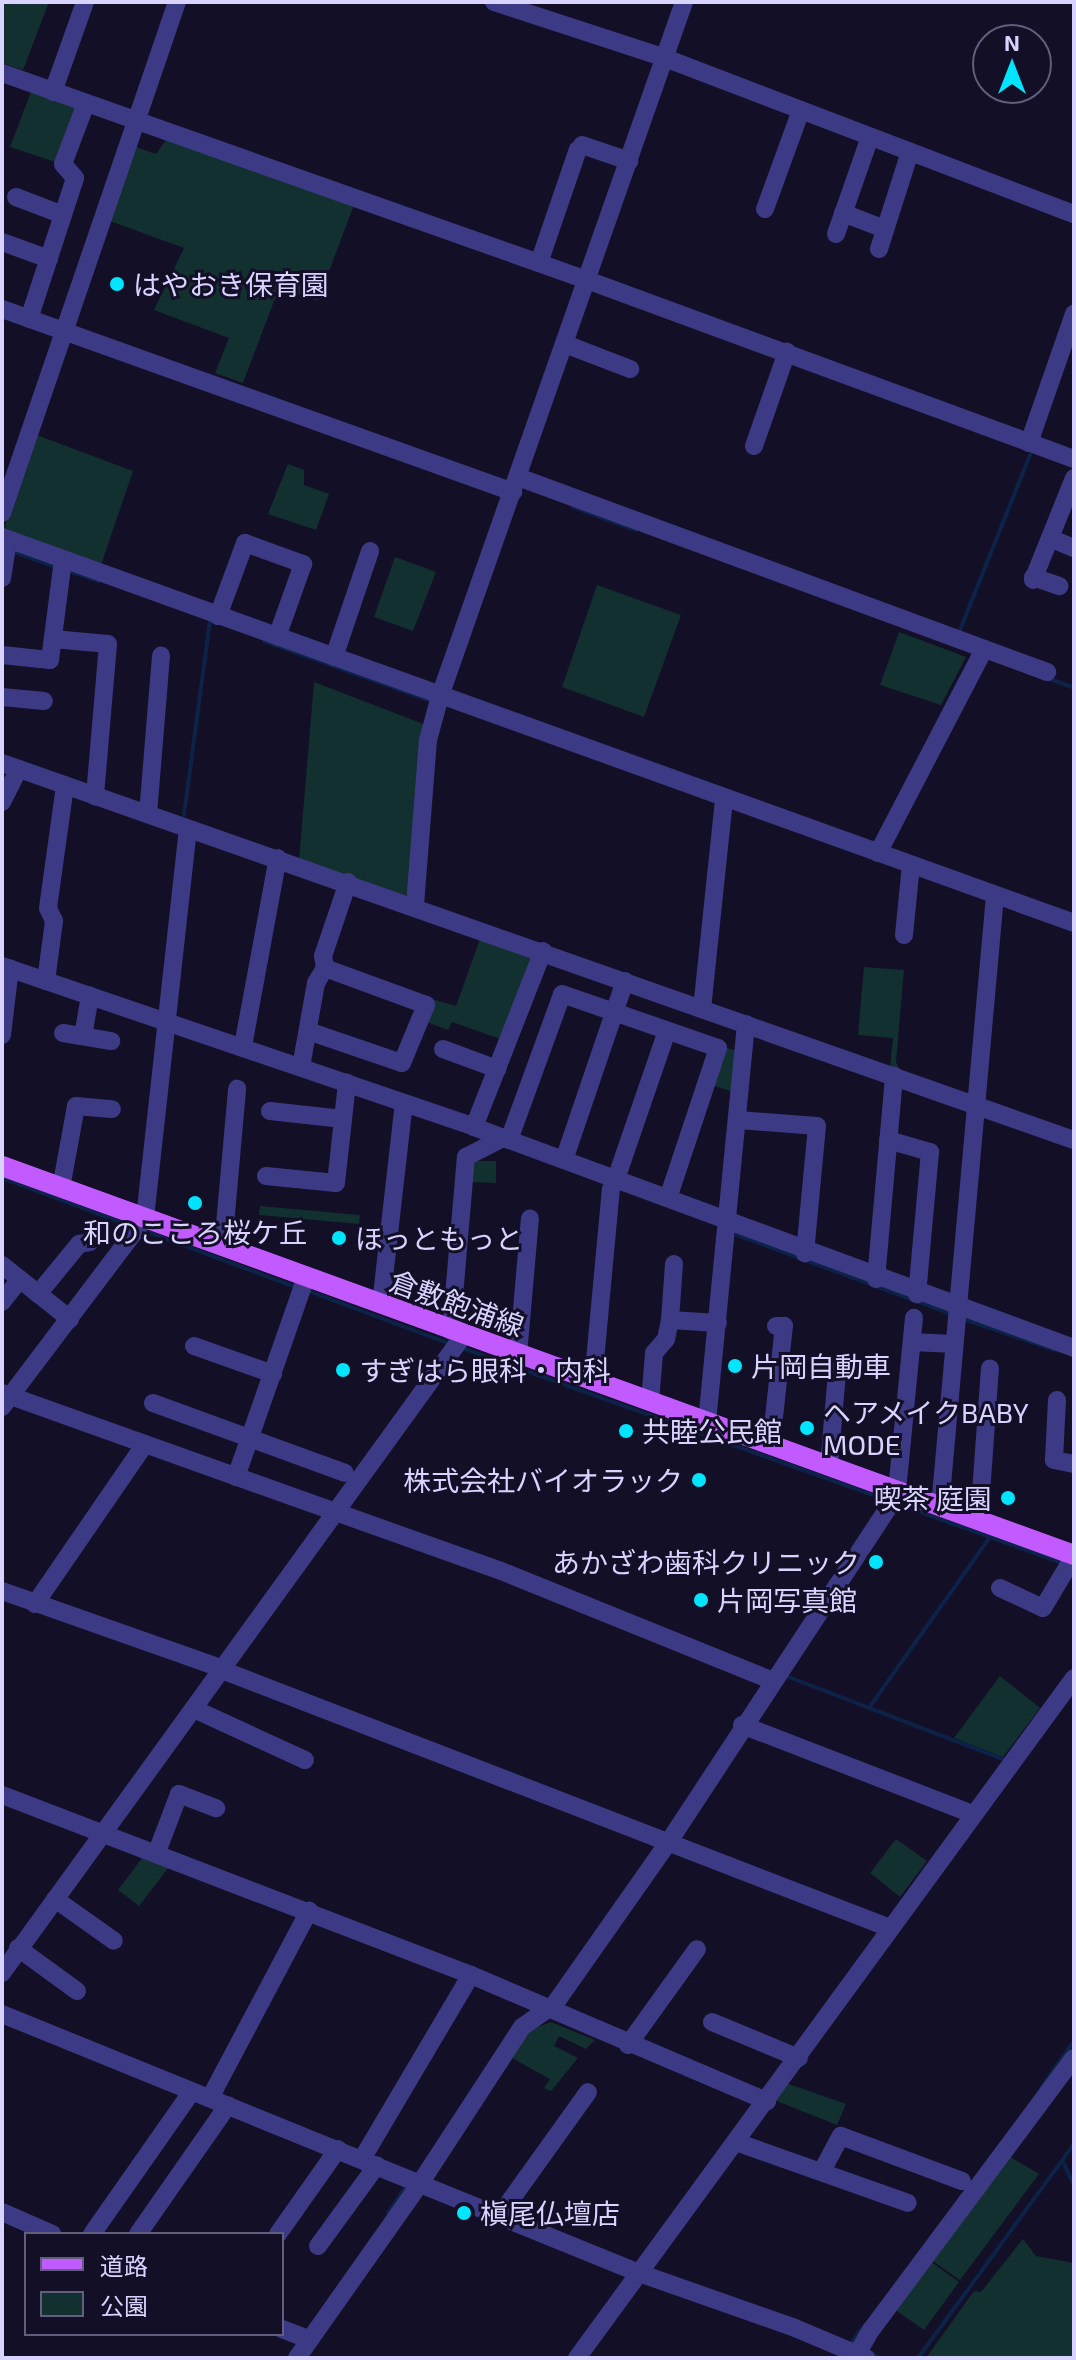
<!DOCTYPE html>
<html>
<head>
<meta charset="utf-8">
<style>
  body { margin:0 }
  #map { position:relative; width:1076px; height:2360px; overflow:hidden; background:#130f26; font-family:"Exo 2","Noto Sans JP",sans-serif }
  div>[style] { position:absolute }
  [style*='--x'] { left:calc(var(--x)*1px); top:calc(var(--y)*1px); width:calc(var(--w)*1px); rotate:calc(var(--a)*1deg) }
  .green>* { inset:0; background:#12302f }
  .stream>* { height:4px; margin:-2px; padding:0 2px; transform-origin:2px; border-radius:2px; background:#0c2248 }
  .minor>* { height:18px; margin:-9px; padding:0 9px; transform-origin:9px; border-radius:9px; background:#3d3a85 }
  .major>* { height:20px; margin:-10px; padding:0 10px; transform-origin:10px; border-radius:10px; background:#c25bff }
  .dots>* { width:22px; height:22px; translate:-50% -50%; box-sizing:border-box; border:4px solid #130f26; border-radius:50% }
  span { translate:-50% -50%; white-space:nowrap; text-align:center; line-height:1.15; -webkit-text-stroke:6px #130f26; paint-order:stroke }
  .poi-label { font-size:28px; color:#d9d4ff }
  .left { translate:0 -50%; text-align:left }
  .right { translate:-100% -50%; text-align:right }
  .street-label { font-size:28px; color:#d9d4ff }
  .frame { position:absolute; inset:0; border:4px solid #d9d4ff; pointer-events:none }
  .legend { position:absolute; left:24px; top:2232px; width:260px; height:104px; box-sizing:border-box; background:#130f26; border:2px solid #625e7d; margin:0; padding:10px 14px; list-style:none; font-size:24px; color:#d9d4ff }
  .legend li { display:flex; align-items:center; gap:16px; height:40px }
  .legend b { width:40px; border:2px solid #625e7d }
  .north { position:absolute; left:972px; top:24px; width:80px; height:80px; box-sizing:border-box; background:#130f26; border:2px solid #625e7d; border-radius:50%; rotate:0deg; font-size:22px; font-weight:700; line-height:32px; text-align:center; color:#d9d4ff }
  .north::after { content:''; display:block; margin:auto; width:28px; height:36px; background:#00e5ff; clip-path:polygon(50% 0,100% 100%,50% 72%,0 100%) }
</style>
</head>
<body>
<div id="map">
  <div class="green">
    <div style="clip-path:polygon(2px 2px,49px 2px,23px 70px,2px 63px)"></div>
    <div style="clip-path:polygon(32px 89px,77px 106px,55px 162px,10px 147px)"></div>
    <div style="clip-path:polygon(168px 137px,355px 202px,318px 301px,279px 288px,243px 383px,215px 373px,229px 338px,154px 310px,184px 248px,107px 220px,133px 146px,156px 154px)"></div>
    <div style="clip-path:polygon(34px 434px,133px 471px,101px 565px,4px 529px)"></div>
    <div style="clip-path:polygon(288px 464px,304px 470px,304px 485px,329px 494px,316px 530px,268px 514px)"></div>
    <div style="clip-path:polygon(395px 557px,436px 572px,413px 631px,374px 617px)"></div>
    <div style="clip-path:polygon(597px 585px,681px 615px,644px 717px,562px 687px)"></div>
    <div style="clip-path:polygon(899px 632px,966px 657px,941px 705px,880px 685px)"></div>
    <div style="clip-path:polygon(314px 682px,426px 725px,410px 893px,403px 897px,299px 860px)"></div>
    <div style="clip-path:polygon(480px 939px,533px 958px,503px 1040px,452px 1022px,448px 1030px,424px 1021px,432px 999px,456px 1006px)"></div>
    <div style="clip-path:polygon(864px 967px,904px 970px,896px 1062px,900px 1071px,890px 1067px,893px 1038px,858px 1035px)"></div>
    <div style="clip-path:polygon(724px 1047px,737px 1051px,733px 1092px,712px 1085px)"></div>
    <div style="clip-path:polygon(475px 1161px,496px 1161px,496px 1183px,470px 1182px)"></div>
    <div style="clip-path:polygon(260px 1206px,360px 1215px,359px 1224px,259px 1215px)"></div>
    <div style="clip-path:polygon(1000px 1676px,1040px 1708px,1003px 1757px,954px 1738px)"></div>
    <div style="clip-path:polygon(896px 1839px,927px 1861px,900px 1897px,870px 1873px)"></div>
    <div style="clip-path:polygon(143px 1857px,169px 1867px,139px 1906px,118px 1890px)"></div>
    <div style="clip-path:polygon(551px 2022px,595px 2040px,586px 2049px,559px 2036px,554px 2046px,578px 2058px,551px 2091px,544px 2088px,550px 2079px,512px 2058px,528px 2031px)"></div>
    <div style="clip-path:polygon(786px 2083px,846px 2104px,837px 2125px,774px 2100px)"></div>
    <div style="clip-path:polygon(1009px 2156px,1039px 2174px,960px 2280px,931px 2260px)"></div>
    <div style="clip-path:polygon(1023px 2239px,1036px 2256px,1074px 2263px,1074px 2358px,926px 2358px,974px 2291px,981px 2292px)"></div>
    <div style="clip-path:polygon(930px 2261px,959px 2282px,924px 2330px,894px 2309px)"></div>
  </div>
  <div class="stream">
    <div style="--x:573;--y:507;--w:67;--a:20.1"></div>
    <div style="--x:12;--y:551;--w:47;--a:20"></div>
    <div style="--x:69;--y:571;--w:31;--a:19"></div>
    <div style="--x:958;--y:635;--w:194;--a:-68.2"></div>
    <div style="--x:264;--y:641;--w:180;--a:19.8"></div>
    <div style="--x:1047;--y:678;--w:29;--a:20"></div>
    <div style="--x:184;--y:815;--w:197;--a:-82.4"></div>
    <div style="--x:2;--y:1178;--w:138;--a:20.4"></div>
    <div style="--x:148;--y:1232;--w:157;--a:20.5"></div>
    <div style="--x:737;--y:1235;--w:229;--a:20.2"></div>
    <div style="--x:308;--y:1291;--w:149;--a:20.4"></div>
    <div style="--x:964;--y:1319;--w:95;--a:19"></div>
    <div style="--x:462;--y:1348;--w:450;--a:19.7"></div>
    <div style="--x:898;--y:1504;--w:174;--a:19.8"></div>
    <div style="--x:786;--y:1676;--w:235;--a:21"></div>
    <div style="--x:869;--y:1708;--w:209;--a:-54.7"></div>
    <div style="--x:1041;--y:2088;--w:57;--a:-54.9"></div>
    <div style="--x:1062;--y:2160;--w:28;--a:64"></div>
    <div style="--x:388;--y:2213;--w:29;--a:-56"></div>
    <div style="--x:850;--y:2345;--w:19;--a:-55"></div>
    <div style="--x:869;--y:2352;--w:13;--a:29"></div>
    <div style="--x:918;--y:2358;--w:265;--a:-53.9"></div>
  </div>
  <div class="minor">
    <div style="--x:494;--y:2;--w:180;--a:18.1"></div>
    <div style="--x:665;--y:58;--w:438;--a:20.9"></div>
    <div style="--x:2;--y:73;--w:621;--a:19.49"></div>
    <div style="--x:587;--y:280;--w:519;--a:20.18"></div>
    <div style="--x:53;--y:92;--w:96;--a:-70.4"></div>
    <div style="--x:582;--y:145;--w:50;--a:18.8"></div>
    <div style="--x:16;--y:197;--w:50;--a:21"></div>
    <div style="--x:765;--y:209;--w:105;--a:-70"></div>
    <div style="--x:843;--y:213;--w:45;--a:20.9"></div>
    <div style="--x:836;--y:234;--w:103;--a:-70.7"></div>
    <div style="--x:2;--y:242;--w:50;--a:19.9"></div>
    <div style="--x:879;--y:249;--w:102;--a:-72.3"></div>
    <div style="--x:539;--y:263;--w:120;--a:-71.1"></div>
    <div style="--x:2;--y:309;--w:543;--a:19.7"></div>
    <div style="--x:29;--y:319;--w:148;--a:-71.9"></div>
    <div style="--x:75;--y:178;--w:18;--a:-131"></div>
    <div style="--x:63;--y:164;--w:65;--a:-69.3"></div>
    <div style="--x:565;--y:344;--w:70;--a:21"></div>
    <div style="--x:1029;--y:443;--w:137;--a:-70.8"></div>
    <div style="--x:754;--y:446;--w:100;--a:-70.7"></div>
    <div style="--x:518;--y:477;--w:564;--a:20.23"></div>
    <div style="--x:2;--y:513;--w:540;--a:-71.1"></div>
    <div style="--x:2;--y:537;--w:1139;--a:19.8"></div>
    <div style="--x:1050;--y:538;--w:26;--a:23"></div>
    <div style="--x:1033;--y:577;--w:28;--a:19"></div>
    <div style="--x:2;--y:578;--w:38;--a:-81"></div>
    <div style="--x:1033;--y:580;--w:110;--a:-68.1"></div>
    <div style="--x:218;--y:616;--w:78;--a:-69.7"></div>
    <div style="--x:245;--y:543;--w:62;--a:19.9"></div>
    <div style="--x:303;--y:564;--w:77;--a:109.6"></div>
    <div style="--x:53;--y:639;--w:55;--a:5.2"></div>
    <div style="--x:108;--y:644;--w:153;--a:94.9"></div>
    <div style="--x:2;--y:655;--w:48;--a:5.9"></div>
    <div style="--x:50;--y:660;--w:101;--a:-82.6"></div>
    <div style="--x:334;--y:657;--w:112;--a:-71.2"></div>
    <div style="--x:2;--y:697;--w:42;--a:5.4"></div>
    <div style="--x:2;--y:763;--w:1136;--a:19.38"></div>
    <div style="--x:2;--y:802;--w:37;--a:-63"></div>
    <div style="--x:148;--y:814;--w:159;--a:-85.3"></div>
    <div style="--x:878;--y:853;--w:230;--a:-62.5"></div>
    <div style="--x:415;--y:905;--w:166;--a:-85.5"></div>
    <div style="--x:428;--y:740;--w:46;--a:-74.7"></div>
    <div style="--x:440;--y:696;--w:736;--a:-70.63"></div>
    <div style="--x:904;--y:935;--w:70;--a:-84.3"></div>
    <div style="--x:2;--y:966;--w:499;--a:18.8"></div>
    <div style="--x:474;--y:1127;--w:639;--a:20.22"></div>
    <div style="--x:46;--y:981;--w:61;--a:-82.4"></div>
    <div style="--x:54;--y:921;--w:14;--a:-115"></div>
    <div style="--x:48;--y:908;--w:124;--a:-82.1"></div>
    <div style="--x:702;--y:1009;--w:212;--a:-84"></div>
    <div style="--x:308;--y:1031;--w:99;--a:18.8"></div>
    <div style="--x:402;--y:1063;--w:63;--a:-67.5"></div>
    <div style="--x:426;--y:1005;--w:108;--a:-159.9"></div>
    <div style="--x:325;--y:968;--w:12;--a:-99"></div>
    <div style="--x:323;--y:956;--w:78;--a:-71.3"></div>
    <div style="--x:63;--y:1033;--w:49;--a:9.5"></div>
    <div style="--x:2;--y:1035;--w:67;--a:-83.2"></div>
    <div style="--x:83;--y:1036;--w:41;--a:-80.1"></div>
    <div style="--x:243;--y:1046;--w:191;--a:-79.5"></div>
    <div style="--x:443;--y:1049;--w:58;--a:20.3"></div>
    <div style="--x:301;--y:1067;--w:85;--a:-79.9"></div>
    <div style="--x:316;--y:983;--w:17;--a:-59"></div>
    <div style="--x:270;--y:1111;--w:73;--a:6.3"></div>
    <div style="--x:738;--y:1120;--w:79;--a:4.3"></div>
    <div style="--x:817;--y:1126;--w:128;--a:95.4"></div>
    <div style="--x:474;--y:1127;--w:189;--a:-68.6"></div>
    <div style="--x:509;--y:1140;--w:155;--a:-70"></div>
    <div style="--x:562;--y:994;--w:165;--a:19.1"></div>
    <div style="--x:718;--y:1048;--w:158;--a:108.4"></div>
    <div style="--x:888;--y:1140;--w:44;--a:15.9"></div>
    <div style="--x:930;--y:1152;--w:143;--a:95.2"></div>
    <div style="--x:564;--y:1160;--w:189;--a:-71.2"></div>
    <div style="--x:266;--y:1176;--w:70;--a:5.7"></div>
    <div style="--x:336;--y:1183;--w:101;--a:-83.7"></div>
    <div style="--x:616;--y:1179;--w:157;--a:-71"></div>
    <div style="--x:61;--y:1188;--w:83;--a:-79.6"></div>
    <div style="--x:76;--y:1106;--w:36;--a:5"></div>
    <div style="--x:223;--y:1247;--w:159;--a:-84.9"></div>
    <div style="--x:674;--y:1264;--w:56;--a:94.1"></div>
    <div style="--x:670;--y:1320;--w:48;--a:3.6"></div>
    <div style="--x:2;--y:1265;--w:87;--a:38.5"></div>
    <div style="--x:876;--y:1279;--w:204;--a:-84.9"></div>
    <div style="--x:38;--y:1294;--w:65;--a:-50.6"></div>
    <div style="--x:79;--y:1244;--w:11;--a:-10"></div>
    <div style="--x:2;--y:1302;--w:29;--a:-52"></div>
    <div style="--x:381;--y:1304;--w:202;--a:-83.5"></div>
    <div style="--x:451;--y:1331;--w:175;--a:-85.1"></div>
    <div style="--x:466;--y:1157;--w:42;--a:-27.2"></div>
    <div style="--x:912;--y:1342;--w:42;--a:2.7"></div>
    <div style="--x:194;--y:1346;--w:84;--a:19.5"></div>
    <div style="--x:518;--y:1355;--w:137;--a:-85"></div>
    <div style="--x:593;--y:1382;--w:194;--a:-84.7"></div>
    <div style="--x:2;--y:1393;--w:530;--a:19.63"></div>
    <div style="--x:501;--y:1571;--w:291;--a:22"></div>
    <div style="--x:1057;--y:1400;--w:60;--a:92.9"></div>
    <div style="--x:1054;--y:1460;--w:20;--a:11"></div>
    <div style="--x:650;--y:1402;--w:49;--a:-85.3"></div>
    <div style="--x:654;--y:1353;--w:18;--a:-49"></div>
    <div style="--x:666;--y:1339;--w:19;--a:-78"></div>
    <div style="--x:153;--y:1403;--w:204;--a:20"></div>
    <div style="--x:2;--y:1407;--w:237;--a:-52.9"></div>
    <div style="--x:145;--y:1218;--w:391;--a:-83.7"></div>
    <div style="--x:707;--y:1422;--w:400;--a:-84.4"></div>
    <div style="--x:771;--y:1445;--w:120;--a:-83.8"></div>
    <div style="--x:784;--y:1326;--w:8;--a:180"></div>
    <div style="--x:829;--y:1466;--w:105;--a:-85.1"></div>
    <div style="--x:236;--y:1477;--w:212;--a:-70.7"></div>
    <div style="--x:897;--y:1491;--w:174;--a:-84.4"></div>
    <div style="--x:940;--y:1507;--w:613;--a:-84.86"></div>
    <div style="--x:979;--y:1521;--w:153;--a:-85.9"></div>
    <div style="--x:1000;--y:1588;--w:47;--a:24.9"></div>
    <div style="--x:1043;--y:1608;--w:61;--a:-59.2"></div>
    <div style="--x:2;--y:1591;--w:234;--a:19.4"></div>
    <div style="--x:35;--y:1604;--w:194;--a:-55.5"></div>
    <div style="--x:222;--y:1670;--w:716;--a:21.12"></div>
    <div style="--x:194;--y:1709;--w:122;--a:24.7"></div>
    <div style="--x:742;--y:1725;--w:248;--a:21.1"></div>
    <div style="--x:2;--y:1795;--w:502;--a:21"></div>
    <div style="--x:471;--y:1975;--w:322;--a:23.1"></div>
    <div style="--x:157;--y:1852;--w:62;--a:-69.2"></div>
    <div style="--x:179;--y:1794;--w:40;--a:21"></div>
    <div style="--x:55;--y:1899;--w:72;--a:35.4"></div>
    <div style="--x:18;--y:1948;--w:73;--a:36.1"></div>
    <div style="--x:2;--y:1973;--w:786;--a:-54.11"></div>
    <div style="--x:2;--y:2014;--w:688;--a:22.13"></div>
    <div style="--x:639;--y:2273;--w:165;--a:19.4"></div>
    <div style="--x:795;--y:2328;--w:67;--a:22.8"></div>
    <div style="--x:857;--y:2354;--w:4;--a:117"></div>
    <div style="--x:712;--y:2022;--w:94;--a:22.5"></div>
    <div style="--x:628;--y:2045;--w:118;--a:-54.3"></div>
    <div style="--x:210;--y:2098;--w:212;--a:-62.1"></div>
    <div style="--x:736;--y:2142;--w:182;--a:19.5"></div>
    <div style="--x:362;--y:2159;--w:214;--a:-59.4"></div>
    <div style="--x:822;--y:2171;--w:40;--a:-62"></div>
    <div style="--x:841;--y:2136;--w:129;--a:20.4"></div>
    <div style="--x:2;--y:2212;--w:55;--a:23.7"></div>
    <div style="--x:500;--y:2215;--w:151;--a:-54.4"></div>
    <div style="--x:92;--y:2234;--w:174;--a:-55"></div>
    <div style="--x:138;--y:2234;--w:157;--a:-55.1"></div>
    <div style="--x:278;--y:2234;--w:104;--a:-54.8"></div>
    <div style="--x:318;--y:2246;--w:100;--a:-53.9"></div>
    <div style="--x:282;--y:2329;--w:30;--a:21"></div>
    <div style="--x:297;--y:2358;--w:215;--a:-54.8"></div>
    <div style="--x:421;--y:2182;--w:185;--a:-56.9"></div>
    <div style="--x:522;--y:2027;--w:39;--a:-35"></div>
    <div style="--x:554;--y:2005;--w:198;--a:-54.9"></div>
    <div style="--x:668;--y:1843;--w:420;--a:-56.7"></div>
    <div style="--x:577;--y:2358;--w:842;--a:-53.84"></div>
    <div style="--x:866;--y:2358;--w:10;--a:-156"></div>
    <div style="--x:857;--y:2354;--w:28;--a:-60"></div>
    <div style="--x:871;--y:2330;--w:339;--a:-53.3"></div>
  </div>
  <div class="major">
    <div style="--x:2;--y:1166;--w:1140;--a:19.94"></div>
  </div>
  <div class="dots">
    <div style="left:117px;top:284px;background:#00e5ff"></div>
    <div style="left:195px;top:1203px;background:#00e5ff"></div>
    <div style="left:339px;top:1238px;background:#00e5ff"></div>
    <div style="left:735px;top:1366px;background:#00e5ff"></div>
    <div style="left:343px;top:1370px;background:#00e5ff"></div>
    <div style="left:807px;top:1428px;background:#00e5ff"></div>
    <div style="left:626px;top:1431px;background:#00e5ff"></div>
    <div style="left:699px;top:1480px;background:#00e5ff"></div>
    <div style="left:1008px;top:1498px;background:#00e5ff"></div>
    <div style="left:876px;top:1562px;background:#00e5ff"></div>
    <div style="left:701px;top:1600px;background:#00e5ff"></div>
    <div style="left:464px;top:2213px;background:#00e5ff"></div>
  </div>
  <div class="poi-label">
    <span class="left" style="left:133px;top:284px">はやおき保育園</span>
    <span style="left:195px;top:1232px">和のこころ桜ケ丘</span>
    <span class="left" style="left:355px;top:1238px">ほっともっと</span>
    <span class="left" style="left:751px;top:1366px">片岡自動車</span>
    <span class="left" style="left:359px;top:1370px">すぎはら眼科・内科</span>
    <span class="left" style="left:823px;top:1428px">ヘアメイクBABY<br>MODE</span>
    <span class="left" style="left:642px;top:1431px">共睦公民館</span>
    <span class="right" style="left:683px;top:1480px">株式会社バイオラック</span>
    <span class="right" style="left:992px;top:1498px">喫茶 庭園</span>
    <span class="right" style="left:860px;top:1562px">あかざわ歯科クリニック</span>
    <span class="left" style="left:717px;top:1600px">片岡写真館</span>
    <span class="left" style="left:480px;top:2213px">槇尾仏壇店</span>
  </div>
  <div class="street-label">
    <span style="left:457px;top:1303px;rotate:20deg">倉敷飽浦線</span>
  </div>
  <div class="frame"></div>
  <ul class="legend">
  <li><b style="height:10px;background:#c25bff"></b>道路</li>
  <li><b style="height:22px;background:#12302f"></b>公園</li>
  </ul>
  <div class="north">N</div>
</div>
</body>
</html>
